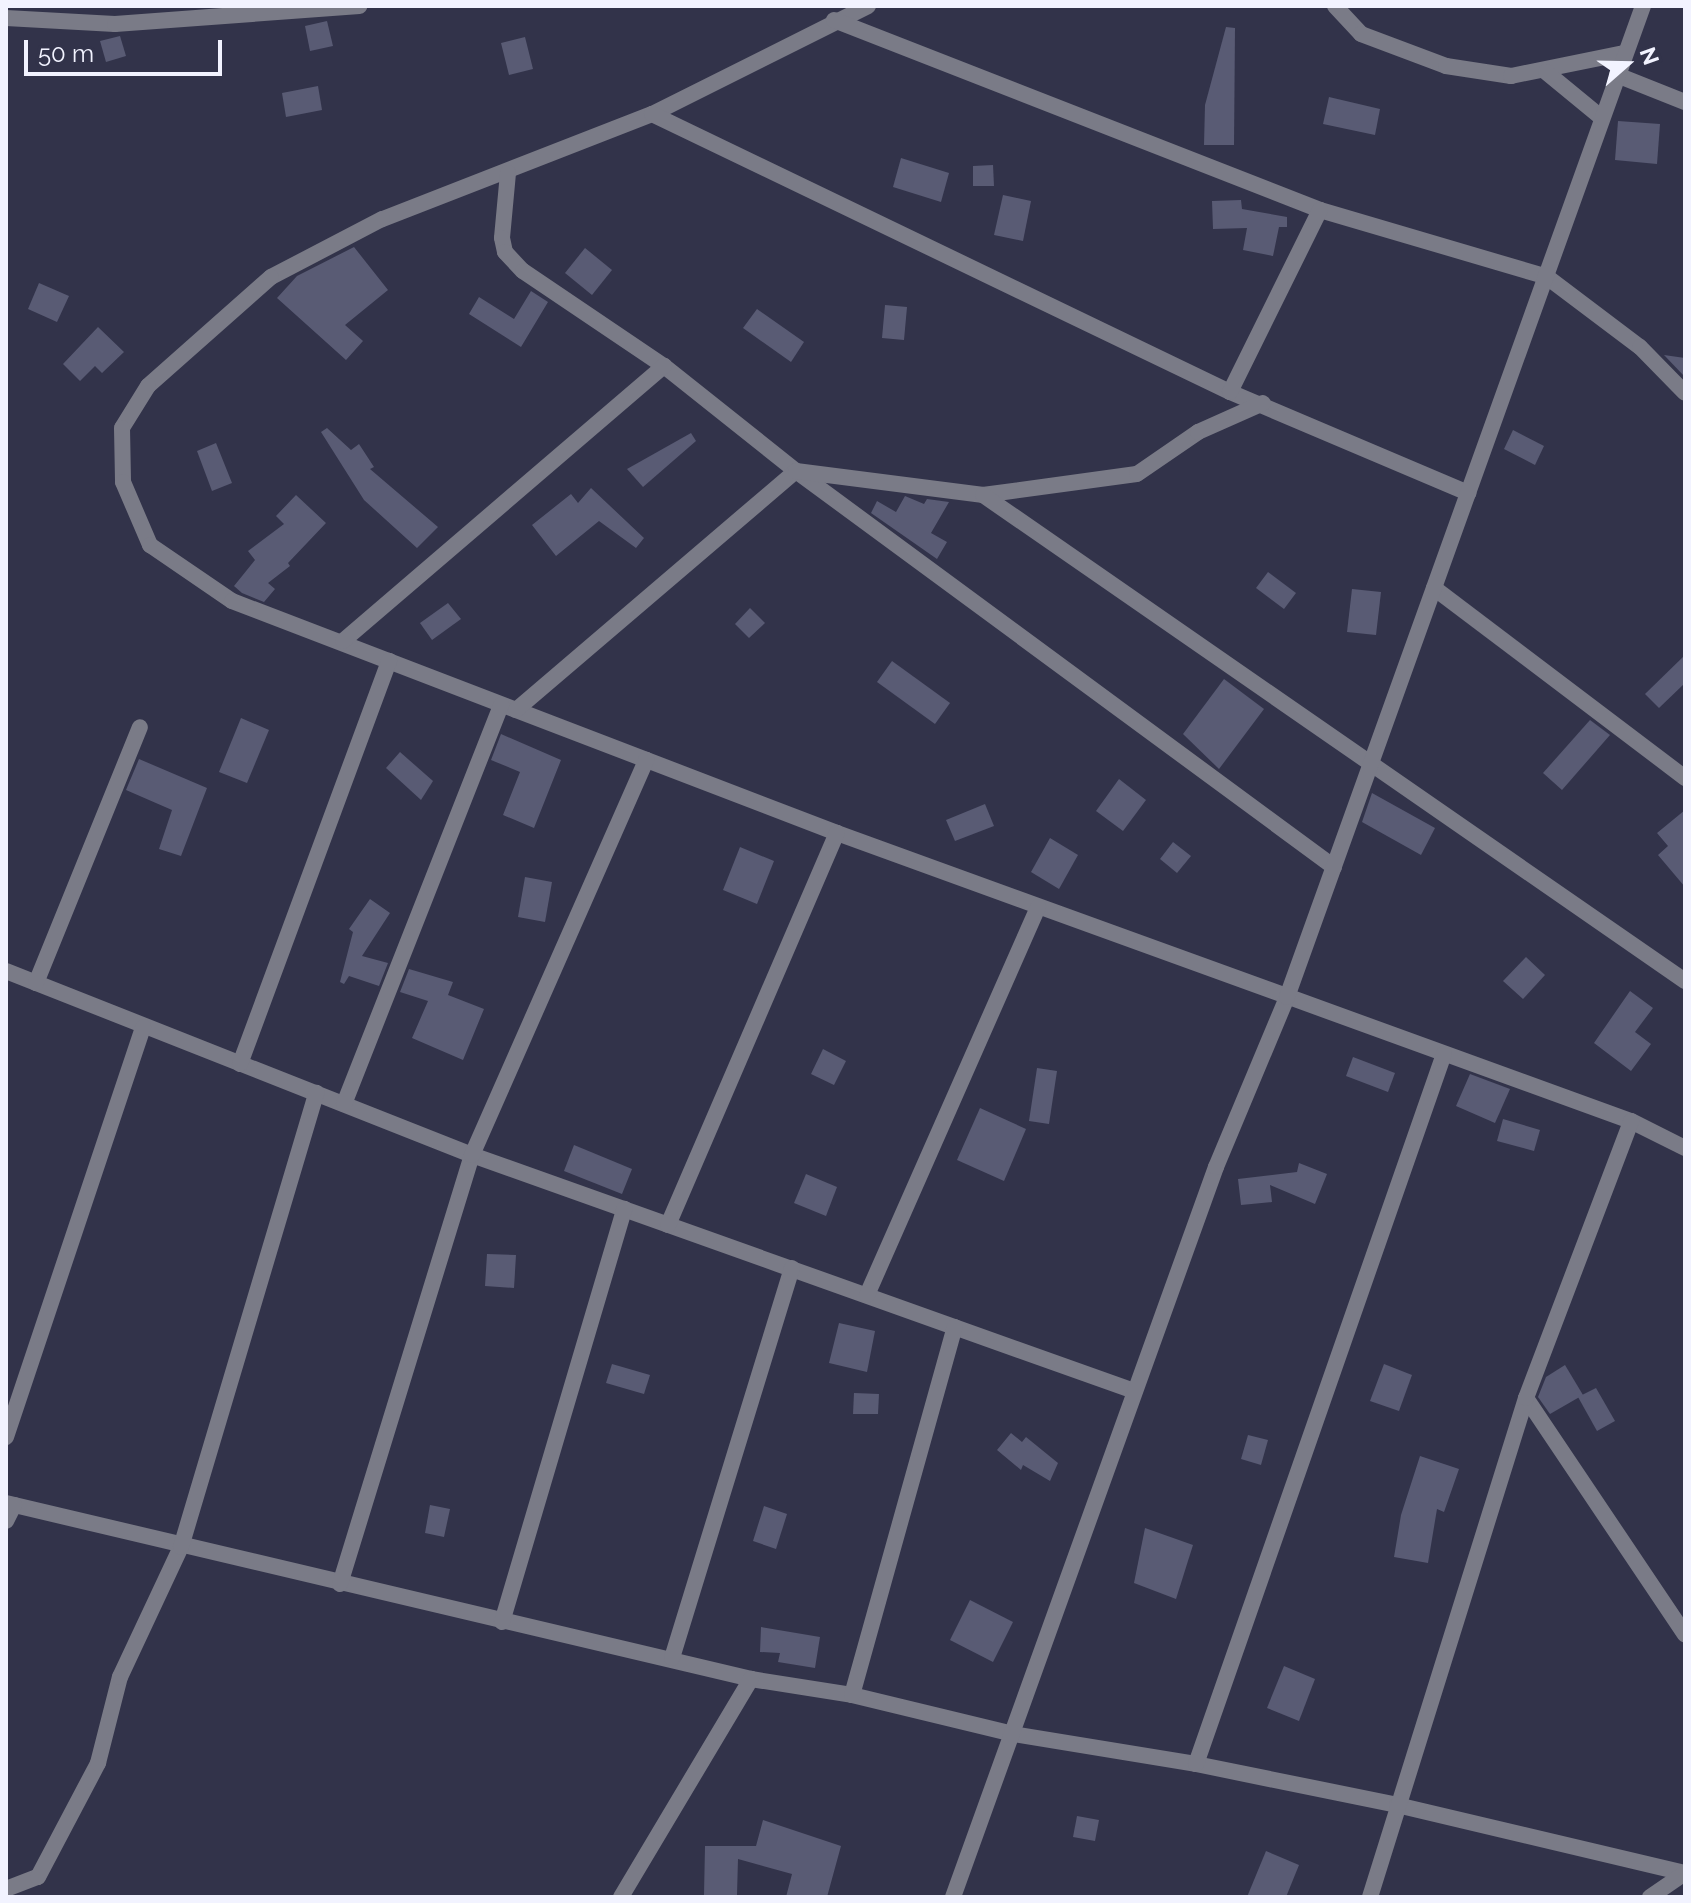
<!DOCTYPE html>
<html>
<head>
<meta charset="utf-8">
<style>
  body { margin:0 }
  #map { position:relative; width:1691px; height:1903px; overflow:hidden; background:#32334a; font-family:Raleway,sans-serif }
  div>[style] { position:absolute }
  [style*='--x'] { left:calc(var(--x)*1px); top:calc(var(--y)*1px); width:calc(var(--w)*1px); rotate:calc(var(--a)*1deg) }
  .building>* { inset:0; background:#595b74 }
  .minor>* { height:16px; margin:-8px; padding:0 8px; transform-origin:8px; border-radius:8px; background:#7a7b87 }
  span { translate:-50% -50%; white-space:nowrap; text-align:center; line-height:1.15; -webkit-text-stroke:7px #32334a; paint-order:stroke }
  .frame { position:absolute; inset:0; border:8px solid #f2f3ff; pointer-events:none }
  .north { position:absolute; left:1587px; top:24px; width:80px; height:80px; -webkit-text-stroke:6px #32334a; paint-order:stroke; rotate:70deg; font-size:22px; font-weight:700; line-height:32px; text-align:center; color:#f2f3ff }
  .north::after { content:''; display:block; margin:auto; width:28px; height:36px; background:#f2f3ff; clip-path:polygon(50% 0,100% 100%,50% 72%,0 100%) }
  .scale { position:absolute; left:24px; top:40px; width:198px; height:36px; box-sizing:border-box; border:4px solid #f2f3ff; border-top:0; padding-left:10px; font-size:24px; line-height:28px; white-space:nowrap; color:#f2f3ff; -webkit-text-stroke:6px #32334a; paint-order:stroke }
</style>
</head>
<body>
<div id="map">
  <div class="building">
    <div style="clip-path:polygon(327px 21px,333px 46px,310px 51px,305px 26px)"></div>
    <div style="clip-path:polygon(1226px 27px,1235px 28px,1234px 145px,1204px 145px,1205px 105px)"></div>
    <div style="clip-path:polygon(120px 36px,126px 56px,106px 62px,100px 41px)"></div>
    <div style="clip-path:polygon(525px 37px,533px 69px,509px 75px,501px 43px)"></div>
    <div style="clip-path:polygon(318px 86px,322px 110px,286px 117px,282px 93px)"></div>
    <div style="clip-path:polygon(1329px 97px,1380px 109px,1375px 135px,1323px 124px)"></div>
    <div style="clip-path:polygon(1618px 121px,1660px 124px,1657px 164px,1615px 160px)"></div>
    <div style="clip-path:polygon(901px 158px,949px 173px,941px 202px,893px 187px)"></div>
    <div style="clip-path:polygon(993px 165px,994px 186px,973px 186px,973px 166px)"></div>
    <div style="clip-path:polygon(1003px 195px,1031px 201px,1023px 241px,994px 235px)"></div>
    <div style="clip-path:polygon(1241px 200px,1242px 209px,1287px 217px,1287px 227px,1279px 227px,1273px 256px,1243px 250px,1247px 228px,1213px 229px,1212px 201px)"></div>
    <div style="clip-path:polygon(354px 247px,388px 290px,345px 325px,363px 341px,346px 360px,277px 298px,297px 276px)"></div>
    <div style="clip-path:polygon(585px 248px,612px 270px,592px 295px,565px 273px)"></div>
    <div style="clip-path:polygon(39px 283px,69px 296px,57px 322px,28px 309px)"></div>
    <div style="clip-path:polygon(531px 291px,548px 302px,521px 347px,469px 314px,479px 297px,514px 319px)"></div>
    <div style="clip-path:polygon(885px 305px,907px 307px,904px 340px,882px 338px)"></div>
    <div style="clip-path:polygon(757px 309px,804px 342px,791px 362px,743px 328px)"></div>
    <div style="clip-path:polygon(98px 327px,124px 352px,102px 373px,95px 366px,80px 381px,63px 364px)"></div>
    <div style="clip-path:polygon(1664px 355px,1685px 358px,1685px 377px)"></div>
    <div style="clip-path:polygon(327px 428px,351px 450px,359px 444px,374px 467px,370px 469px,438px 527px,417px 548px,364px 500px,321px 432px)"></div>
    <div style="clip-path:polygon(1513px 430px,1544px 446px,1535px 465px,1504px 449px)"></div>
    <div style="clip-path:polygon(691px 433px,696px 441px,643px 487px,627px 469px)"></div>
    <div style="clip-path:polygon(216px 443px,232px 483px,212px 491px,197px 451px)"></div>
    <div style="clip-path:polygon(591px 488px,644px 538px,636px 548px,599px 521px,556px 556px,532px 525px,571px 494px,578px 503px)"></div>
    <div style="clip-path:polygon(296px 495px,326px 523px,288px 563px,290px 566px,268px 583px,275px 589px,264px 602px,242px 593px,234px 586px,255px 560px,248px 551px,284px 524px,276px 516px)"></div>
    <div style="clip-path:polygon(905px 496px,924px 504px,927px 499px,949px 502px,931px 533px,947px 542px,937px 559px,871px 513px,877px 501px,896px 512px)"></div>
    <div style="clip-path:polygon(1268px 572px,1296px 593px,1284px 609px,1256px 588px)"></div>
    <div style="clip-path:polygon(1352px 589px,1381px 592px,1376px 635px,1347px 632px)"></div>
    <div style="clip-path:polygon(448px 603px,461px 619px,432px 640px,420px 623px)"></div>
    <div style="clip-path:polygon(750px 608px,765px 623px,749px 638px,735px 624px)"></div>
    <div style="clip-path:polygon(1685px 655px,1685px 683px,1659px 708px,1645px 694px)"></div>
    <div style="clip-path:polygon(892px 661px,950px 703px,935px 724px,877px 682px)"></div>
    <div style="clip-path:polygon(1224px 679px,1264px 709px,1219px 769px,1183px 734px)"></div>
    <div style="clip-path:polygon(241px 718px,269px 730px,247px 783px,219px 772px)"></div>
    <div style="clip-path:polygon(1590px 720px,1610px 735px,1562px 790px,1543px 773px)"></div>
    <div style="clip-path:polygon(501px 734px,561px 760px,534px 828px,503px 815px,520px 772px,491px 760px)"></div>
    <div style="clip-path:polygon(400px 752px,433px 781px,421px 800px,386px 768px)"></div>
    <div style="clip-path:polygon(139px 759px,207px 788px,181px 856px,159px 849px,172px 810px,126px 790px)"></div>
    <div style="clip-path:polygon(1119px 779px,1146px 800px,1123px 831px,1096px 811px)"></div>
    <div style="clip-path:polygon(1372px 793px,1435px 828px,1421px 855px,1362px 822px)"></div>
    <div style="clip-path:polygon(985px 804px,994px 826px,955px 841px,946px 820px)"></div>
    <div style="clip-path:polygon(1685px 810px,1685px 887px,1658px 855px,1668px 846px,1657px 833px)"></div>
    <div style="clip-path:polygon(1050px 838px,1078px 855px,1059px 889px,1031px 872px)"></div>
    <div style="clip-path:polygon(1173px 842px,1191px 856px,1177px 873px,1160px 859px)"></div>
    <div style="clip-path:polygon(740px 847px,774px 861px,757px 904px,723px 890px)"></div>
    <div style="clip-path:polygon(525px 877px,552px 882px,545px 922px,518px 917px)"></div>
    <div style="clip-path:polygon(370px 899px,390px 913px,362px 956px,388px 963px,379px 986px,349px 976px,344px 984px,340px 982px,353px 932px,349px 929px)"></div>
    <div style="clip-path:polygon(1526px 957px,1545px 975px,1523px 999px,1503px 981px)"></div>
    <div style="clip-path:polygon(409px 969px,453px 982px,448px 995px,484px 1009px,463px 1060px,412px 1038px,428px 1001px,400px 992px)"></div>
    <div style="clip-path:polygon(1630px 991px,1653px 1008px,1635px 1032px,1651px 1044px,1631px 1071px,1594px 1043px)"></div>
    <div style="clip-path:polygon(823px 1049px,846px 1061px,834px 1085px,811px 1074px)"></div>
    <div style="clip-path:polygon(1353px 1057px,1395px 1073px,1388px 1092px,1346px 1076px)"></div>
    <div style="clip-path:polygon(1037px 1068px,1057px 1071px,1049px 1124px,1029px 1121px)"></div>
    <div style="clip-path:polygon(1470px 1074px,1510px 1089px,1495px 1123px,1456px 1106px)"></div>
    <div style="clip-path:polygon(980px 1108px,1026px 1129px,1004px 1181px,957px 1160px)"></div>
    <div style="clip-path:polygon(1503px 1119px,1540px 1130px,1534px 1151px,1497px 1141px)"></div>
    <div style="clip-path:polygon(574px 1145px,632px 1169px,622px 1194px,564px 1171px)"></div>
    <div style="clip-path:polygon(1299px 1163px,1327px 1174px,1315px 1204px,1270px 1185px,1272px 1202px,1241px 1205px,1238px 1179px,1297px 1172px)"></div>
    <div style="clip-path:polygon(806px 1174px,837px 1187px,826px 1216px,794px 1203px)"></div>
    <div style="clip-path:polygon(487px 1254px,516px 1255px,514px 1288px,485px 1286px)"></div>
    <div style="clip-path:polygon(839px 1323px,875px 1331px,867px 1372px,829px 1363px)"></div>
    <div style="clip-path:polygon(612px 1364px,650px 1375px,644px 1394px,606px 1383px)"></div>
    <div style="clip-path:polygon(1384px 1364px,1412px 1375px,1399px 1411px,1370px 1401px)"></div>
    <div style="clip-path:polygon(1565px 1365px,1583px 1395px,1550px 1414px,1538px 1397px,1546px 1377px)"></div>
    <div style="clip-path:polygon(1596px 1388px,1615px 1421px,1597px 1431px,1578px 1397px)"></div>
    <div style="clip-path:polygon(854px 1393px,879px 1394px,878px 1414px,853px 1414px)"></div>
    <div style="clip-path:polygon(1011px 1433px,1022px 1442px,1026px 1437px,1058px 1463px,1050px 1481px,1023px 1465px,1021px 1470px,997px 1450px)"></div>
    <div style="clip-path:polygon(1248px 1435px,1268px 1440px,1261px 1465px,1241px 1459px)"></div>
    <div style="clip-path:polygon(1420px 1456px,1459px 1469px,1444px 1512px,1437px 1509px,1428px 1563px,1394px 1557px,1401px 1515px)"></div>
    <div style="clip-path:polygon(430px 1505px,450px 1509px,444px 1537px,425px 1533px)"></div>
    <div style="clip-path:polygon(764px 1506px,787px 1514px,776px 1549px,753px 1541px)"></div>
    <div style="clip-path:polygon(1145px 1528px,1193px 1545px,1176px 1599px,1134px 1583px)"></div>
    <div style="clip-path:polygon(970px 1600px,1013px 1622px,993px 1662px,950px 1640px)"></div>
    <div style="clip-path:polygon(761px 1627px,820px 1637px,815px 1668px,778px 1662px,780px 1653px,760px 1652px)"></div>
    <div style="clip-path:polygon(1284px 1666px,1315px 1679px,1299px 1721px,1267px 1708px)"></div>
    <div style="clip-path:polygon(1077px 1816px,1099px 1820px,1095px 1841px,1073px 1837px)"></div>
    <div style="clip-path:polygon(763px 1820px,841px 1846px,827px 1897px,786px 1897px,792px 1874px,738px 1859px,737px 1895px,704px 1895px,705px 1846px,756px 1846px)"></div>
    <div style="clip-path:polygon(1266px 1851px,1299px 1865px,1286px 1897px,1247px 1897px)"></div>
  </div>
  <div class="minor">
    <div style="--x:868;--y:6;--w:241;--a:153.4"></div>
    <div style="--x:652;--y:114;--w:290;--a:158.7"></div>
    <div style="--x:382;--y:219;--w:125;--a:152.4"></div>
    <div style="--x:271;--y:277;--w:164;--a:138.5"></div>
    <div style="--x:148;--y:386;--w:49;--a:121.8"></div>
    <div style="--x:122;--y:428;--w:54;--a:88.9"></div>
    <div style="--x:123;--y:482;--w:69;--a:66.8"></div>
    <div style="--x:150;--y:545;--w:99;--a:34.3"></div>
    <div style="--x:232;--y:601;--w:648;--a:20.98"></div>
    <div style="--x:837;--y:833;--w:845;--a:19.94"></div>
    <div style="--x:1631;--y:1121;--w:60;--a:26.6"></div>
    <div style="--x:1335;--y:6;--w:38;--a:47"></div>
    <div style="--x:1361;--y:34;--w:91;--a:20.6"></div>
    <div style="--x:1446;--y:66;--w:66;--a:8.7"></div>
    <div style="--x:1511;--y:76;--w:115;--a:-11.5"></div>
    <div style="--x:6;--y:18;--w:109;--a:3.2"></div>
    <div style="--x:115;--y:24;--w:245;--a:-4.2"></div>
    <div style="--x:834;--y:20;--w:522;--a:21.35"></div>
    <div style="--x:1320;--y:210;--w:237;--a:16.4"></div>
    <div style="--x:1547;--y:277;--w:116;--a:37"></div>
    <div style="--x:1640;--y:347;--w:64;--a:45.6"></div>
    <div style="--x:1546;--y:72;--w:72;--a:39.4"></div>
    <div style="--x:1617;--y:75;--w:73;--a:21.7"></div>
    <div style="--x:652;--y:114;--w:641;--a:25.69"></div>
    <div style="--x:1230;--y:392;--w:259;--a:23"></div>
    <div style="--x:508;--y:173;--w:65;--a:95.3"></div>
    <div style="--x:502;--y:238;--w:14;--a:78"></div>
    <div style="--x:505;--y:252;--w:26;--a:47"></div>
    <div style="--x:523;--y:271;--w:170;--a:34"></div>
    <div style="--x:664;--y:366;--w:169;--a:38.5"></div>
    <div style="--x:796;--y:471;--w:668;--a:36.36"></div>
    <div style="--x:1230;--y:392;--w:203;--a:-63.7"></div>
    <div style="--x:983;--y:495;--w:155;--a:-7.8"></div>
    <div style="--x:1137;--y:474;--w:74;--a:-34.5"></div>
    <div style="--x:1198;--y:432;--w:71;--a:-24"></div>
    <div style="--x:1434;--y:588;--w:315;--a:37.1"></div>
    <div style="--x:343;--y:641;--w:423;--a:-40.6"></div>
    <div style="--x:516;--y:710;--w:368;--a:-40.5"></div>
    <div style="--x:796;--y:471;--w:189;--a:7.3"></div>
    <div style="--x:983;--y:495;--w:854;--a:34.7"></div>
    <div style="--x:6;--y:971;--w:501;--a:21.55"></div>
    <div style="--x:472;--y:1155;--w:703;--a:19.62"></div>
    <div style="--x:36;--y:983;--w:276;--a:-67.9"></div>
    <div style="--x:240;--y:1064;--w:430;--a:-69.7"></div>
    <div style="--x:344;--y:1104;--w:429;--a:-68.5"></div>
    <div style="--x:668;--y:1225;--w:427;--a:-66.7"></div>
    <div style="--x:867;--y:1295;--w:424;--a:-66.2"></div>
    <div style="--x:1526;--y:1398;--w:285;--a:56.1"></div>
    <div style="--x:6;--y:1437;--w:432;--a:-71.5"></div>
    <div style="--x:6;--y:1503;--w:766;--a:13.29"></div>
    <div style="--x:751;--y:1679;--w:102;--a:9"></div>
    <div style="--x:852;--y:1695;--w:166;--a:13.6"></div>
    <div style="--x:1013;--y:1734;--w:185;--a:9.3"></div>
    <div style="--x:1196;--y:1764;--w:205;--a:11.5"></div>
    <div style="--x:1397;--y:1805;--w:296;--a:13.3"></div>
    <div style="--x:6;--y:1521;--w:18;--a:-63"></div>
    <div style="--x:340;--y:1584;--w:449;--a:-72.9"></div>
    <div style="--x:472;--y:1155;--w:432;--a:-66.2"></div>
    <div style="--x:502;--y:1622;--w:431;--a:-73.5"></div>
    <div style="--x:672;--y:1658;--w:408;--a:-72.9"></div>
    <div style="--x:852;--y:1695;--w:382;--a:-74.4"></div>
    <div style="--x:1196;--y:1764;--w:752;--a:-70.75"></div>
    <div style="--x:6;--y:1889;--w:34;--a:-21"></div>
    <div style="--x:38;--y:1877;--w:129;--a:-62.2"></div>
    <div style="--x:98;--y:1763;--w:89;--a:-75.7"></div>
    <div style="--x:120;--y:1677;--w:144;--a:-64.9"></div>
    <div style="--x:181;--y:1547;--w:474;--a:-73.4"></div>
    <div style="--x:621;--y:1897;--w:254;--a:-59.2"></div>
    <div style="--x:953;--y:1897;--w:776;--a:-70.19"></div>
    <div style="--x:1216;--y:1167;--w:184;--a:-67.3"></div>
    <div style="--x:1287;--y:997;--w:1053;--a:-70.24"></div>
    <div style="--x:1370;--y:1897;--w:523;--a:-72.64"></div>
    <div style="--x:1526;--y:1398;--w:296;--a:-69.2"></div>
    <div style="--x:1650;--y:1897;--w:42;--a:-34.4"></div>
  </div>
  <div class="frame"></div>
  <div class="north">N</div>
  <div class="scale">50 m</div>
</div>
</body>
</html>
